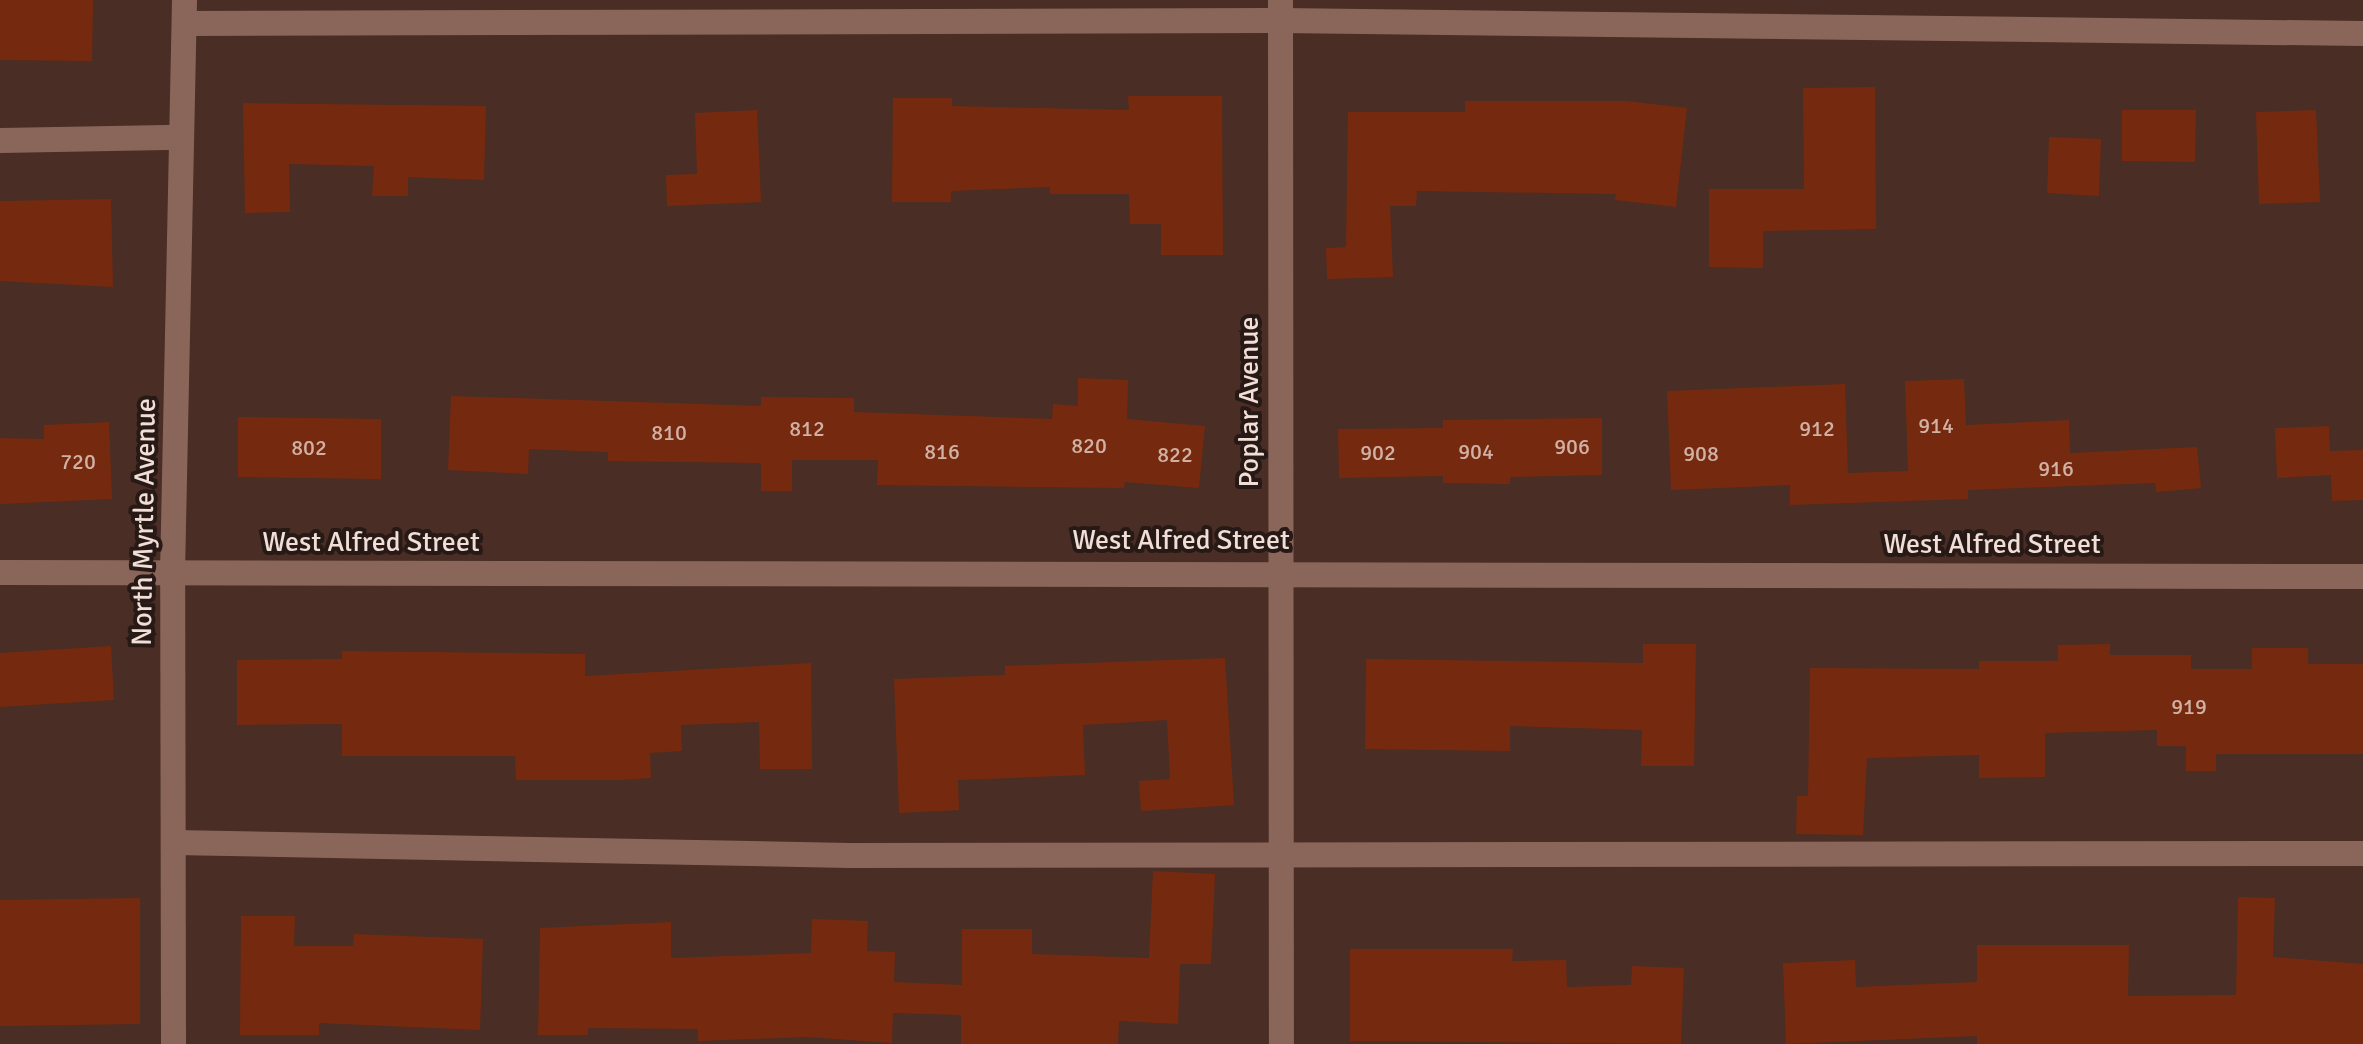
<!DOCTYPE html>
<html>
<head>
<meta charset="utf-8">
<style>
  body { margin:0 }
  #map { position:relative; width:2363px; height:1044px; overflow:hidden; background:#4a2d24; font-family:Signika,sans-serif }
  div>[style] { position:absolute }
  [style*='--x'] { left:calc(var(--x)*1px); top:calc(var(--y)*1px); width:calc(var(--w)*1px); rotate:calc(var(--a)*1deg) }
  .building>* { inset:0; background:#752a0f }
  .minor>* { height:25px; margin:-12.5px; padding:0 12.5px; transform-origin:12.5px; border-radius:12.5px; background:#8a665a }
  span { translate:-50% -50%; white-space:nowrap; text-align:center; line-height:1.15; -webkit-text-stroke:8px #271915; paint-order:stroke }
  .number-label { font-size:22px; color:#d2b1a5 }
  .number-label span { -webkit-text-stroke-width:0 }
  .street-label { font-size:28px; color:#f1ded7 }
</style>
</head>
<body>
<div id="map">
  <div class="building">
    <div style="clip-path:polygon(0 0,93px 0,92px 61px,0 60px)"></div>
    <div style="clip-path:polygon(1875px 87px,1876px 229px,1763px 231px,1763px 268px,1709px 267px,1709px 189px,1804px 189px,1803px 88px)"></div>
    <div style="clip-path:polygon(1128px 96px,1222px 96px,1223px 255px,1161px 255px,1161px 224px,1130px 224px,1129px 194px,1050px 194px,1050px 187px,951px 191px,951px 202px,892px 202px,893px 98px,952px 98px,952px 106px,1129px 110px)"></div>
    <div style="clip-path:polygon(1465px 101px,1626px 101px,1687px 108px,1676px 207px,1615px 200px,1616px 194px,1417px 191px,1416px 206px,1390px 206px,1393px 277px,1327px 279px,1326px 248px,1346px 247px,1348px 112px,1465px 112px)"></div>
    <div style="clip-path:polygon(243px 103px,486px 106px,484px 180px,408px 177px,408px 196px,372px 196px,374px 166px,289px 164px,290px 212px,245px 213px)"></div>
    <div style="clip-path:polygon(757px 110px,761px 202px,667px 206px,666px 175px,697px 174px,695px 113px)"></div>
    <div style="clip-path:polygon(2122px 110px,2196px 110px,2195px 162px,2122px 161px)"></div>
    <div style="clip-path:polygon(2316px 110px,2320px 202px,2259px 204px,2256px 112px)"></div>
    <div style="clip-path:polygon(2049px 137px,2101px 139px,2099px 196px,2047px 193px)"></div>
    <div style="clip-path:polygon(111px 199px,113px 287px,0 281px,0 201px)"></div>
    <div style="clip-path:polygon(1078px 378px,1128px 380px,1127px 419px,1205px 426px,1199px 488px,1125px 482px,1124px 488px,877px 485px,878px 460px,792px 460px,792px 491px,761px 491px,761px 463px,608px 461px,608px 452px,529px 449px,528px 474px,448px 470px,451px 396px,761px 406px,761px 397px,854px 398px,854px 412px,1052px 419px,1053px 404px,1078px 406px)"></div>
    <div style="clip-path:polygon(1964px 379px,1966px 425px,2069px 420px,2070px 453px,2197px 447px,2201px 488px,2156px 492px,2155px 483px,1968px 490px,1968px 499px,1790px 505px,1790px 485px,1671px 490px,1667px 391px,1845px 384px,1848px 473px,1908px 471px,1905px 381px)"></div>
    <div style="clip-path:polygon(238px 417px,381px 419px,381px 479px,238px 477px)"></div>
    <div style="clip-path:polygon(1602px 418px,1602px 475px,1510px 477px,1510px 484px,1443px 483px,1443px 476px,1339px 478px,1338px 429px,1443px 428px,1443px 420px)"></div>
    <div style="clip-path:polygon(109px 422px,112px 499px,0 504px,0 438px,44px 439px,44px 425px)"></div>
    <div style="clip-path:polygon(2329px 426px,2330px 451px,2363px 450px,2363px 500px,2332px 501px,2331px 475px,2277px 478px,2275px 428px)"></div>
    <div style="clip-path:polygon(1643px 644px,1696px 644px,1694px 766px,1641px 766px,1642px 730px,1510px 726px,1510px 751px,1365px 749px,1366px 659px,1643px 663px)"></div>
    <div style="clip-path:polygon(2110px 644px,2110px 655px,2191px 655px,2191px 669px,2252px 669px,2252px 648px,2308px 648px,2308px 664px,2363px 664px,2363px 754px,2216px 754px,2216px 771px,2186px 771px,2186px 746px,2157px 746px,2157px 730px,2045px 733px,2045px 777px,1979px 778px,1979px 755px,1867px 758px,1863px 835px,1796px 834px,1797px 796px,1808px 796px,1810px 668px,1979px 669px,1979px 661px,2058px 661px,2058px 645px)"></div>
    <div style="clip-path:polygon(111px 646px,114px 700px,0 707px,0 653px)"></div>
    <div style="clip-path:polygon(342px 651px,585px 654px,585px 676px,811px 663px,812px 769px,760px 769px,759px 722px,681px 725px,682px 751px,650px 753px,651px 778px,619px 780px,516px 780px,515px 756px,342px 756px,342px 724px,237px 725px,237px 660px,342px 659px)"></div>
    <div style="clip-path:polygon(1225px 658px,1234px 805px,1141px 811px,1139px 781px,1170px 779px,1167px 720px,1083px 725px,1085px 775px,958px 780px,959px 810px,899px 813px,894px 679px,1005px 675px,1005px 666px)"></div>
    <div style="clip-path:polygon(1153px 871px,1215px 874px,1211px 964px,1180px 964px,1178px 1024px,1119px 1021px,1118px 1044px,961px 1044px,961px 1015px,893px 1013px,892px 1043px,808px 1037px,698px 1041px,698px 1029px,588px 1028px,588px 1035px,538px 1035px,540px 928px,671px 922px,671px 958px,811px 953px,812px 919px,868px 921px,867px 951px,895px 952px,894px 982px,962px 985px,962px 929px,1032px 929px,1032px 954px,1149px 958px)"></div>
    <div style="clip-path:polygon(2238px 897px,2275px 898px,2273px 957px,2363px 964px,2363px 1044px,1977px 1044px,1977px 1036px,1786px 1044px,1783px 963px,1855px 960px,1856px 987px,1977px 982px,1977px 945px,2129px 945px,2128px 996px,2236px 995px)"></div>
    <div style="clip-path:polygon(140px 898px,140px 1024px,0 1026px,0 900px)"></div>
    <div style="clip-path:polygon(241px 916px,295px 916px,294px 946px,353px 946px,354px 934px,483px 939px,480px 1030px,319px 1023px,319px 1035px,240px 1035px)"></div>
    <div style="clip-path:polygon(1350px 949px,1513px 949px,1512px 961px,1566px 960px,1567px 987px,1631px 985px,1632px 966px,1684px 968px,1681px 1044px,1350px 1041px)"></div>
  </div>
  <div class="minor">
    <div style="--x:1280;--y:0;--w:1044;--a:89.95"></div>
    <div style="--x:184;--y:23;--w:1096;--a:-0.16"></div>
    <div style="--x:1280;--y:20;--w:1083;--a:0.69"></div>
    <div style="--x:0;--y:140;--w:180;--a:-1"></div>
    <div style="--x:0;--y:572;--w:2363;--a:0.1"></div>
    <div style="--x:173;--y:842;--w:676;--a:1.1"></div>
    <div style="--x:849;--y:855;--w:1514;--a:-0.08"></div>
    <div style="--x:173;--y:1044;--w:471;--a:-90.1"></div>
    <div style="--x:172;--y:573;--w:573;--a:-88.8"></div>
  </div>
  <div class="number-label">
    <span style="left:1936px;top:426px">914</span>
    <span style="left:807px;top:429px">812</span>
    <span style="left:1817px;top:429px">912</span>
    <span style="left:669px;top:433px">810</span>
    <span style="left:1089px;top:446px">820</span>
    <span style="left:1572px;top:447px">906</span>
    <span style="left:309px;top:448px">802</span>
    <span style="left:942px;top:452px">816</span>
    <span style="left:1476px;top:452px">904</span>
    <span style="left:1378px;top:453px">902</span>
    <span style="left:1701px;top:454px">908</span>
    <span style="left:1175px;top:455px">822</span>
    <span style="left:78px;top:462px">720</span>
    <span style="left:2056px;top:469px">916</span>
    <span style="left:2189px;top:707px">919</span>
  </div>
  <div class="street-label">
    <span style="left:1249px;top:402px;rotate:-90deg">Poplar Avenue</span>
    <span style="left:144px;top:522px;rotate:-89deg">North Myrtle Avenue</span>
    <span style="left:1181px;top:540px">West Alfred Street</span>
    <span style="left:371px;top:542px">West Alfred Street</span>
    <span style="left:1992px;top:544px">West Alfred Street</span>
  </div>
</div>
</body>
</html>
